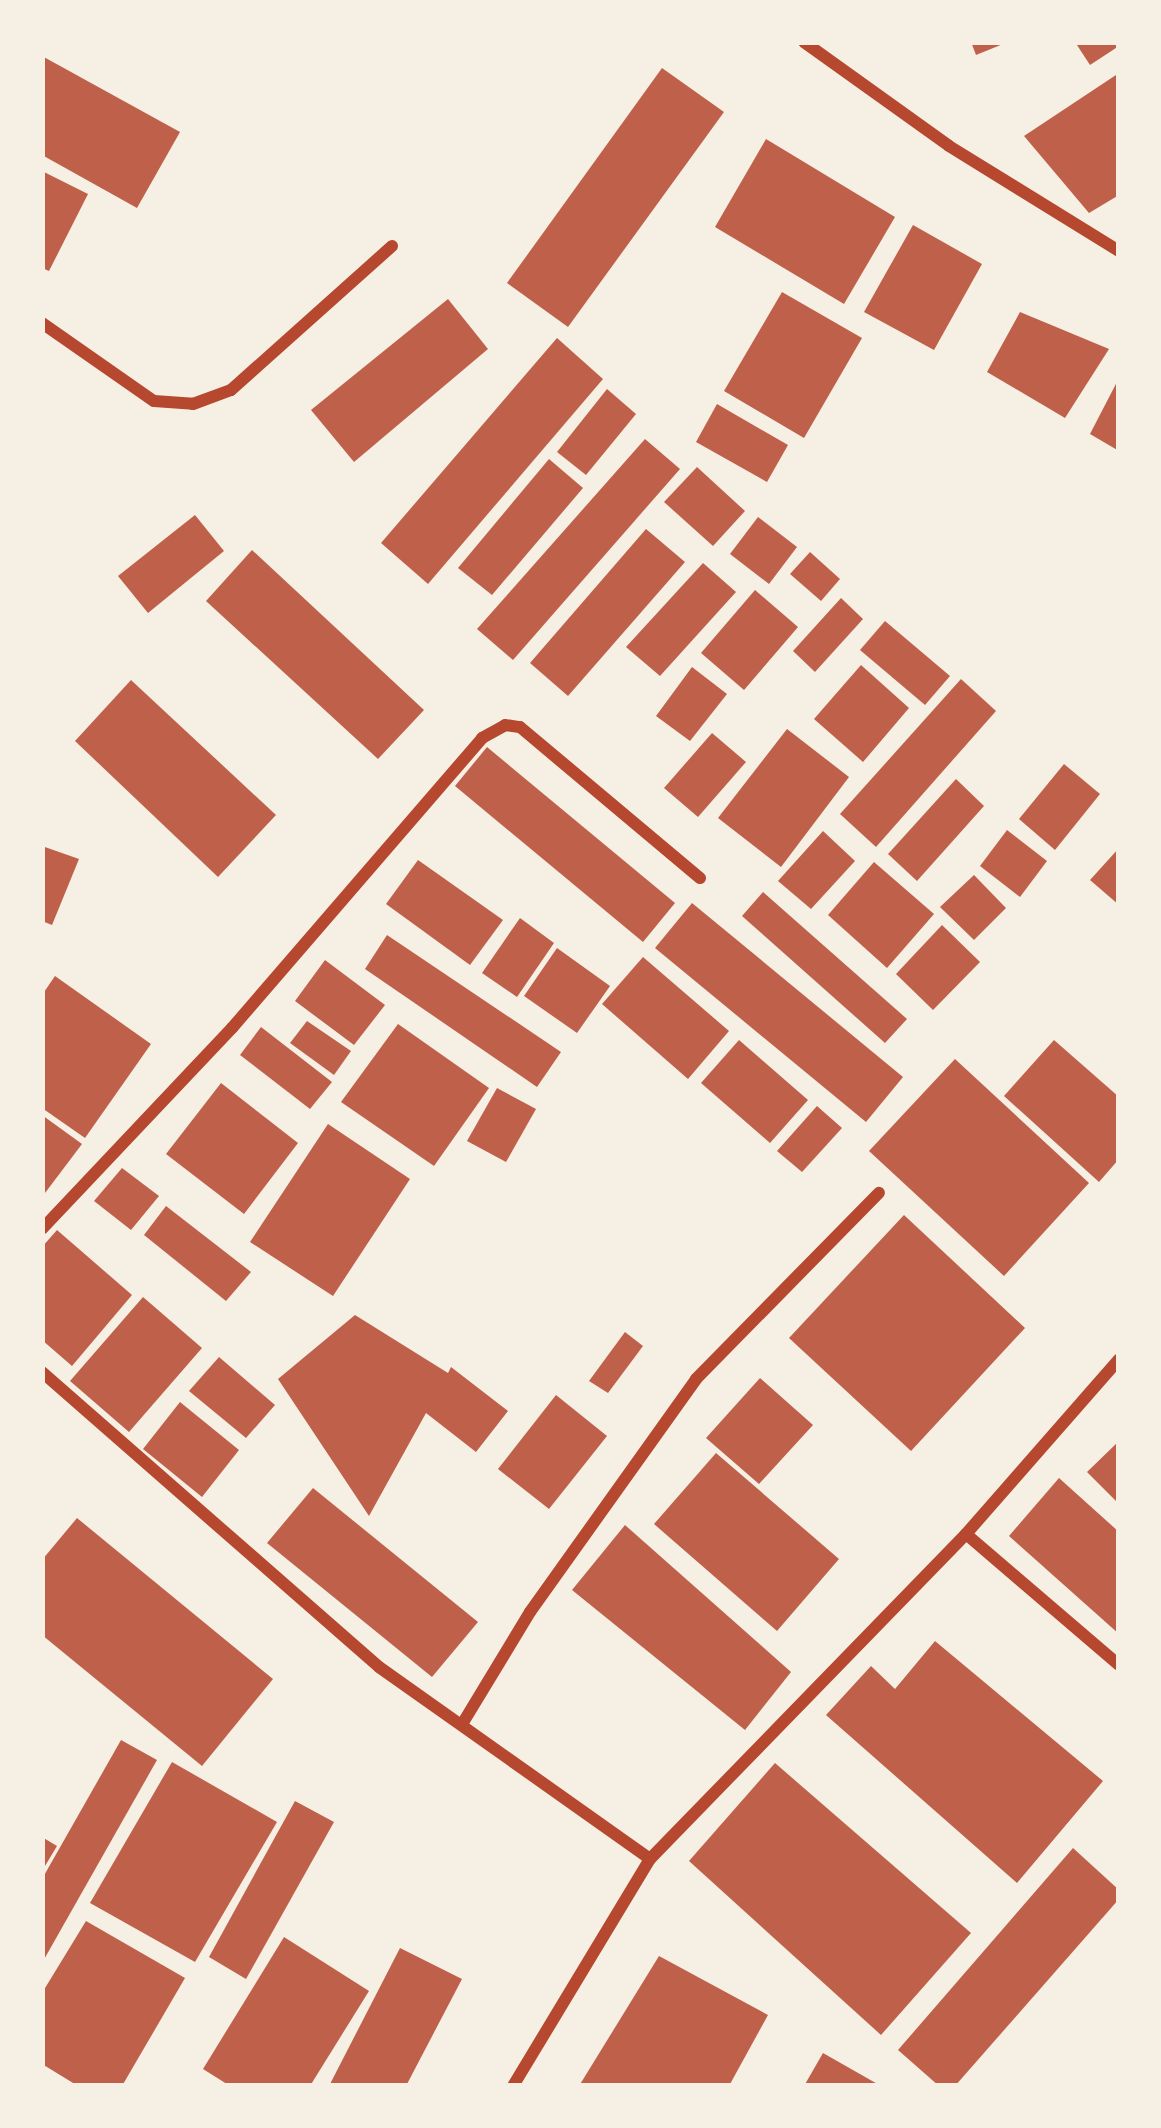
<!DOCTYPE html>
<html>
<head>
<meta charset="utf-8">
<style>
  body { margin:0 }
  #map { position:relative; width:1161px; height:2128px; overflow:hidden; background:#f6efe4; font-family:"DM Sans",sans-serif }
  div>[style] { position:absolute }
  [style*='--x'] { left:calc(var(--x)*1px); top:calc(var(--y)*1px); width:calc(var(--w)*1px); rotate:calc(var(--a)*1deg) }
  .building>* { inset:0; background:#bf614a }
  .minor>* { height:12px; margin:-6px; padding:0 6px; transform-origin:6px; border-radius:6px; background:#b5482f }
  span { translate:-50% -50%; white-space:nowrap; text-align:center; line-height:1.15; -webkit-text-stroke:9px #f6efe4; paint-order:stroke }
  .frame { position:absolute; inset:0; border:45px solid #f6efe4; pointer-events:none }
</style>
</head>
<body>
<div id="map">
  <div class="building">
    <div style="clip-path:polygon(971px 42px,1008px 42px,976px 55px)"></div>
    <div style="clip-path:polygon(1075px 42px,1119px 42px,1119px 46px,1090px 65px)"></div>
    <div style="clip-path:polygon(42px 56px,180px 132px,137px 208px,42px 155px)"></div>
    <div style="clip-path:polygon(662px 68px,724px 112px,568px 327px,507px 283px)"></div>
    <div style="clip-path:polygon(1119px 73px,1119px 195px,1089px 213px,1024px 136px)"></div>
    <div style="clip-path:polygon(766px 139px,895px 217px,844px 304px,715px 227px)"></div>
    <div style="clip-path:polygon(42px 171px,88px 194px,49px 271px,42px 268px)"></div>
    <div style="clip-path:polygon(913px 225px,982px 264px,934px 350px,864px 312px)"></div>
    <div style="clip-path:polygon(782px 292px,862px 338px,804px 438px,724px 391px)"></div>
    <div style="clip-path:polygon(448px 299px,488px 349px,354px 462px,311px 410px)"></div>
    <div style="clip-path:polygon(1020px 312px,1109px 349px,1065px 418px,987px 372px)"></div>
    <div style="clip-path:polygon(557px 338px,603px 379px,428px 584px,381px 543px)"></div>
    <div style="clip-path:polygon(1119px 378px,1119px 451px,1090px 434px)"></div>
    <div style="clip-path:polygon(607px 389px,636px 414px,586px 475px,557px 452px)"></div>
    <div style="clip-path:polygon(717px 404px,788px 445px,767px 482px,696px 442px)"></div>
    <div style="clip-path:polygon(645px 439px,680px 469px,513px 660px,477px 629px)"></div>
    <div style="clip-path:polygon(549px 459px,583px 488px,492px 595px,458px 568px)"></div>
    <div style="clip-path:polygon(697px 467px,745px 511px,713px 546px,664px 502px)"></div>
    <div style="clip-path:polygon(195px 515px,224px 551px,148px 613px,118px 576px)"></div>
    <div style="clip-path:polygon(758px 517px,797px 547px,769px 584px,730px 554px)"></div>
    <div style="clip-path:polygon(646px 529px,685px 562px,568px 696px,530px 663px)"></div>
    <div style="clip-path:polygon(252px 550px,424px 710px,378px 759px,206px 601px)"></div>
    <div style="clip-path:polygon(810px 552px,840px 579px,821px 601px,790px 574px)"></div>
    <div style="clip-path:polygon(703px 563px,736px 592px,660px 676px,626px 647px)"></div>
    <div style="clip-path:polygon(755px 590px,798px 627px,744px 690px,701px 653px)"></div>
    <div style="clip-path:polygon(841px 598px,863px 619px,815px 672px,793px 651px)"></div>
    <div style="clip-path:polygon(885px 621px,950px 676px,925px 705px,860px 650px)"></div>
    <div style="clip-path:polygon(861px 665px,909px 708px,863px 762px,814px 719px)"></div>
    <div style="clip-path:polygon(692px 667px,727px 694px,690px 741px,656px 716px)"></div>
    <div style="clip-path:polygon(961px 679px,996px 711px,876px 847px,840px 814px)"></div>
    <div style="clip-path:polygon(131px 680px,276px 815px,218px 877px,75px 741px)"></div>
    <div style="clip-path:polygon(787px 729px,849px 777px,781px 867px,718px 818px)"></div>
    <div style="clip-path:polygon(712px 733px,746px 762px,698px 817px,664px 788px)"></div>
    <div style="clip-path:polygon(487px 747px,675px 903px,643px 942px,455px 786px)"></div>
    <div style="clip-path:polygon(1064px 764px,1100px 794px,1055px 850px,1019px 819px)"></div>
    <div style="clip-path:polygon(956px 779px,984px 806px,917px 881px,888px 854px)"></div>
    <div style="clip-path:polygon(1007px 830px,1047px 861px,1020px 897px,980px 866px)"></div>
    <div style="clip-path:polygon(823px 831px,855px 861px,811px 909px,778px 881px)"></div>
    <div style="clip-path:polygon(42px 846px,79px 859px,52px 925px,42px 921px)"></div>
    <div style="clip-path:polygon(1119px 848px,1119px 905px,1090px 880px)"></div>
    <div style="clip-path:polygon(418px 860px,503px 920px,470px 965px,386px 904px)"></div>
    <div style="clip-path:polygon(874px 862px,934px 914px,887px 968px,828px 915px)"></div>
    <div style="clip-path:polygon(974px 875px,1006px 908px,974px 940px,940px 907px)"></div>
    <div style="clip-path:polygon(763px 892px,907px 1019px,885px 1043px,742px 916px)"></div>
    <div style="clip-path:polygon(692px 903px,903px 1077px,866px 1122px,655px 948px)"></div>
    <div style="clip-path:polygon(520px 918px,554px 943px,517px 997px,482px 973px)"></div>
    <div style="clip-path:polygon(942px 925px,980px 962px,933px 1010px,896px 974px)"></div>
    <div style="clip-path:polygon(387px 935px,561px 1052px,537px 1087px,365px 969px)"></div>
    <div style="clip-path:polygon(557px 948px,610px 986px,577px 1033px,524px 996px)"></div>
    <div style="clip-path:polygon(643px 957px,729px 1031px,688px 1079px,602px 1004px)"></div>
    <div style="clip-path:polygon(325px 960px,385px 1005px,354px 1045px,295px 1001px)"></div>
    <div style="clip-path:polygon(55px 976px,151px 1044px,85px 1138px,42px 1108px,42px 995px)"></div>
    <div style="clip-path:polygon(307px 1021px,351px 1051px,334px 1075px,290px 1043px)"></div>
    <div style="clip-path:polygon(398px 1024px,489px 1088px,434px 1166px,341px 1102px)"></div>
    <div style="clip-path:polygon(261px 1027px,332px 1082px,310px 1109px,240px 1055px)"></div>
    <div style="clip-path:polygon(739px 1040px,808px 1100px,770px 1143px,701px 1083px)"></div>
    <div style="clip-path:polygon(1054px 1040px,1119px 1097px,1119px 1159px,1099px 1182px,1004px 1096px)"></div>
    <div style="clip-path:polygon(955px 1059px,1089px 1183px,1004px 1276px,869px 1151px)"></div>
    <div style="clip-path:polygon(221px 1083px,298px 1143px,244px 1214px,166px 1154px)"></div>
    <div style="clip-path:polygon(497px 1088px,536px 1109px,506px 1162px,467px 1141px)"></div>
    <div style="clip-path:polygon(817px 1106px,842px 1128px,802px 1172px,777px 1151px)"></div>
    <div style="clip-path:polygon(42px 1115px,82px 1144px,42px 1197px)"></div>
    <div style="clip-path:polygon(328px 1124px,410px 1179px,333px 1296px,250px 1242px)"></div>
    <div style="clip-path:polygon(122px 1168px,159px 1196px,131px 1230px,94px 1201px)"></div>
    <div style="clip-path:polygon(166px 1206px,251px 1272px,226px 1301px,144px 1235px)"></div>
    <div style="clip-path:polygon(904px 1215px,1025px 1328px,911px 1451px,789px 1338px)"></div>
    <div style="clip-path:polygon(57px 1230px,132px 1295px,72px 1366px,42px 1340px,42px 1247px)"></div>
    <div style="clip-path:polygon(143px 1297px,202px 1348px,129px 1432px,70px 1381px)"></div>
    <div style="clip-path:polygon(355px 1315px,448px 1373px,451px 1367px,508px 1411px,476px 1452px,426px 1413px,369px 1516px,278px 1379px)"></div>
    <div style="clip-path:polygon(625px 1332px,643px 1346px,608px 1393px,589px 1381px)"></div>
    <div style="clip-path:polygon(219px 1357px,275px 1405px,246px 1438px,189px 1391px)"></div>
    <div style="clip-path:polygon(760px 1378px,813px 1425px,759px 1484px,706px 1438px)"></div>
    <div style="clip-path:polygon(556px 1395px,607px 1436px,549px 1509px,498px 1469px)"></div>
    <div style="clip-path:polygon(180px 1402px,239px 1450px,202px 1497px,143px 1449px)"></div>
    <div style="clip-path:polygon(1119px 1441px,1119px 1504px,1087px 1472px)"></div>
    <div style="clip-path:polygon(716px 1453px,839px 1559px,777px 1631px,654px 1524px)"></div>
    <div style="clip-path:polygon(1059px 1478px,1119px 1532px,1119px 1634px,1009px 1536px)"></div>
    <div style="clip-path:polygon(313px 1488px,478px 1622px,432px 1677px,267px 1543px)"></div>
    <div style="clip-path:polygon(77px 1518px,273px 1679px,202px 1766px,42px 1635px,42px 1560px)"></div>
    <div style="clip-path:polygon(625px 1525px,791px 1672px,745px 1730px,572px 1590px)"></div>
    <div style="clip-path:polygon(935px 1641px,1103px 1781px,1017px 1883px,826px 1715px,871px 1666px,895px 1689px)"></div>
    <div style="clip-path:polygon(121px 1740px,157px 1760px,42px 1963px,42px 1879px)"></div>
    <div style="clip-path:polygon(172px 1762px,277px 1822px,195px 1962px,90px 1903px)"></div>
    <div style="clip-path:polygon(775px 1763px,971px 1933px,881px 2035px,689px 1861px)"></div>
    <div style="clip-path:polygon(295px 1801px,334px 1822px,246px 1979px,209px 1957px)"></div>
    <div style="clip-path:polygon(42px 1837px,57px 1846px,42px 1871px)"></div>
    <div style="clip-path:polygon(1073px 1848px,1119px 1890px,1119px 1899px,955px 2086px,939px 2086px,898px 2050px)"></div>
    <div style="clip-path:polygon(86px 1921px,185px 1978px,122px 2086px,78px 2086px,42px 2064px,42px 1993px)"></div>
    <div style="clip-path:polygon(284px 1937px,369px 1991px,310px 2086px,230px 2086px,203px 2069px)"></div>
    <div style="clip-path:polygon(400px 1948px,462px 1979px,406px 2086px,329px 2086px)"></div>
    <div style="clip-path:polygon(659px 1956px,768px 2015px,729px 2086px,579px 2086px)"></div>
    <div style="clip-path:polygon(823px 2053px,881px 2086px,804px 2086px)"></div>
  </div>
  <div class="minor">
    <div style="--x:804;--y:42;--w:178;--a:35.6"></div>
    <div style="--x:949;--y:146;--w:200;--a:31.7"></div>
    <div style="--x:42;--y:323;--w:136;--a:34.9"></div>
    <div style="--x:154;--y:401;--w:39;--a:4"></div>
    <div style="--x:193;--y:404;--w:40;--a:-20.2"></div>
    <div style="--x:231;--y:390;--w:216;--a:-41.8"></div>
    <div style="--x:42;--y:1229;--w:277;--a:-46.6"></div>
    <div style="--x:232;--y:1028;--w:383;--a:-49.2"></div>
    <div style="--x:482;--y:738;--w:26;--a:-29"></div>
    <div style="--x:505;--y:725;--w:15;--a:8"></div>
    <div style="--x:520;--y:727;--w:235;--a:40"></div>
    <div style="--x:42;--y:1372;--w:448;--a:41.2"></div>
    <div style="--x:379;--y:1667;--w:332;--a:35.3"></div>
    <div style="--x:966;--y:1534;--w:201;--a:40.6"></div>
    <div style="--x:464;--y:1721;--w:127;--a:-58.8"></div>
    <div style="--x:530;--y:1612;--w:286;--a:-54.5"></div>
    <div style="--x:696;--y:1379;--w:261;--a:-45.5"></div>
    <div style="--x:513;--y:2086;--w:265;--a:-58.9"></div>
    <div style="--x:650;--y:1859;--w:453;--a:-45.8"></div>
    <div style="--x:966;--y:1534;--w:232;--a:-48.8"></div>
  </div>
  <div class="frame"></div>
</div>
</body>
</html>
